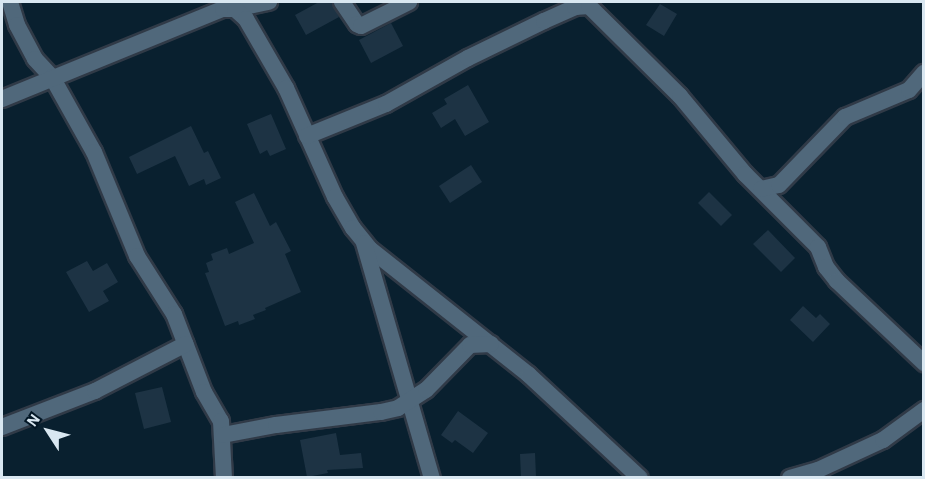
<!DOCTYPE html>
<html>
<head>
<meta charset="utf-8">
<style>
  body { margin:0 }
  #map { position:relative; width:925px; height:479px; overflow:hidden; background:#09202f; font-family:"Alegreya Sans",sans-serif }
  div>[style] { position:absolute }
  [style*='--x'] { left:calc(var(--x)*1px); top:calc(var(--y)*1px); width:calc(var(--w)*1px); rotate:calc(var(--a)*1deg) }
  .building>* { inset:0; background:#1d3344 }
  .roads { filter:drop-shadow(2px 0 #303a47) drop-shadow(-2px 0 #303a47) drop-shadow(0 2px #303a47) drop-shadow(0 -2px #303a47) }
  .minor>* { height:16px; margin:-8px; padding:0 8px; transform-origin:8px; border-radius:8px; background:#50687b }
  span { translate:-50% -50%; white-space:nowrap; text-align:center; line-height:1.15; -webkit-text-stroke:5px #021625; paint-order:stroke }
  .frame { position:absolute; inset:0; border:3px solid #d9e7f1; pointer-events:none }
  .north { position:absolute; left:18px; top:401px; width:60px; height:60px; -webkit-text-stroke:4px #021625; paint-order:stroke; rotate:306deg; font-size:16px; font-weight:700; line-height:24px; text-align:center; color:#d9e7f1 }
  .north::after { content:''; display:block; margin:auto; width:21px; height:27px; background:#d9e7f1; clip-path:polygon(50% 0,100% 100%,50% 72%,0 100%) }
</style>
</head>
<body>
<div id="map">
  <div class="building">
    <div style="clip-path:polygon(319px 2px,332px 2px,339px 17px,306px 35px,295px 15px)"></div>
    <div style="clip-path:polygon(660px 4px,677px 14px,664px 36px,646px 25px)"></div>
    <div style="clip-path:polygon(391px 23px,403px 46px,371px 63px,359px 40px)"></div>
    <div style="clip-path:polygon(468px 85px,489px 122px,465px 136px,455px 119px,441px 128px,432px 113px,447px 104px,444px 99px)"></div>
    <div style="clip-path:polygon(271px 114px,286px 149px,270px 156px,267px 150px,260px 154px,247px 124px)"></div>
    <div style="clip-path:polygon(191px 126px,204px 153px,208px 151px,221px 178px,206px 185px,204px 179px,189px 186px,175px 156px,137px 174px,129px 157px)"></div>
    <div style="clip-path:polygon(471px 165px,482px 182px,450px 203px,439px 186px)"></div>
    <div style="clip-path:polygon(709px 192px,732px 215px,721px 226px,698px 203px)"></div>
    <div style="clip-path:polygon(254px 193px,270px 226px,276px 222px,291px 251px,285px 254px,301px 292px,265px 308px,266px 310px,253px 315px,255px 319px,239px 325px,238px 321px,225px 326px,205px 273px,209px 272px,206px 263px,213px 260px,211px 254px,227px 248px,229px 254px,254px 243px,235px 202px)"></div>
    <div style="clip-path:polygon(768px 230px,795px 258px,781px 272px,753px 244px)"></div>
    <div style="clip-path:polygon(87px 261px,93px 271px,107px 263px,118px 282px,103px 291px,109px 301px,89px 312px,66px 272px)"></div>
    <div style="clip-path:polygon(803px 306px,816px 318px,820px 314px,830px 324px,813px 342px,790px 320px)"></div>
    <div style="clip-path:polygon(162px 387px,171px 422px,144px 429px,135px 393px)"></div>
    <div style="clip-path:polygon(458px 411px,488px 433px,473px 453px,455px 440px,452px 443px,441px 435px)"></div>
    <div style="clip-path:polygon(336px 433px,340px 455px,361px 453px,363px 468px,327px 470px,328px 473px,307px 477px,300px 440px)"></div>
    <div style="clip-path:polygon(535px 453px,536px 477px,521px 477px,520px 454px)"></div>
  </div>
  <div class="roads">
    <div class="minor">
      <div style="--x:10;--y:2;--w:24;--a:73"></div>
      <div style="--x:17;--y:25;--w:38;--a:62"></div>
      <div style="--x:35;--y:59;--w:25;--a:47"></div>
      <div style="--x:52;--y:77;--w:86;--a:60.8"></div>
      <div style="--x:94;--y:152;--w:113;--a:67.5"></div>
      <div style="--x:137;--y:256;--w:69;--a:57.5"></div>
      <div style="--x:174;--y:314;--w:84;--a:69"></div>
      <div style="--x:204;--y:392;--w:34;--a:60"></div>
      <div style="--x:221;--y:421;--w:57;--a:87"></div>
      <div style="--x:342;--y:2;--w:27;--a:56"></div>
      <div style="--x:357;--y:24;--w:4;--a:27"></div>
      <div style="--x:361;--y:26;--w:54;--a:-26.6"></div>
      <div style="--x:235;--y:9;--w:35;--a:-12"></div>
      <div style="--x:2;--y:99;--w:239;--a:-22.2"></div>
      <div style="--x:223;--y:9;--w:12;--a:0"></div>
      <div style="--x:235;--y:9;--w:15;--a:42"></div>
      <div style="--x:246;--y:19;--w:80;--a:59.9"></div>
      <div style="--x:286;--y:88;--w:120;--a:65.8"></div>
      <div style="--x:335;--y:197;--w:36;--a:60"></div>
      <div style="--x:353;--y:228;--w:27;--a:51"></div>
      <div style="--x:370;--y:249;--w:203;--a:38.4"></div>
      <div style="--x:529;--y:375;--w:151;--a:42.9"></div>
      <div style="--x:307;--y:136;--w:85;--a:-22.1"></div>
      <div style="--x:386;--y:104;--w:94;--a:-29.3"></div>
      <div style="--x:468;--y:58;--w:85;--a:-26"></div>
      <div style="--x:544;--y:21;--w:34;--a:-24"></div>
      <div style="--x:575;--y:7;--w:14;--a:-4"></div>
      <div style="--x:589;--y:6;--w:128;--a:44.7"></div>
      <div style="--x:680;--y:96;--w:102;--a:50.2"></div>
      <div style="--x:745;--y:174;--w:103;--a:45"></div>
      <div style="--x:818;--y:247;--w:22;--a:68"></div>
      <div style="--x:826;--y:267;--w:18;--a:52"></div>
      <div style="--x:837;--y:281;--w:120;--a:43.3"></div>
      <div style="--x:761;--y:189;--w:18;--a:-13"></div>
      <div style="--x:779;--y:185;--w:95;--a:-45.9"></div>
      <div style="--x:845;--y:117;--w:69;--a:-22.9"></div>
      <div style="--x:909;--y:90;--w:23;--a:-49"></div>
      <div style="--x:364;--y:243;--w:245;--a:73.9"></div>
      <div style="--x:2;--y:427;--w:100;--a:-21.2"></div>
      <div style="--x:95;--y:391;--w:102;--a:-27.3"></div>
      <div style="--x:223;--y:435;--w:54;--a:-10.7"></div>
      <div style="--x:276;--y:425;--w:106;--a:-7.1"></div>
      <div style="--x:381;--y:412;--w:17;--a:-13"></div>
      <div style="--x:398;--y:408;--w:33;--a:-33"></div>
      <div style="--x:426;--y:390;--w:63;--a:-45.6"></div>
      <div style="--x:470;--y:345;--w:21;--a:-3"></div>
      <div style="--x:790;--y:478;--w:29;--a:-16"></div>
      <div style="--x:818;--y:470;--w:72;--a:-24.8"></div>
      <div style="--x:883;--y:440;--w:51;--a:-36.2"></div>
    </div>
  </div>
  <div class="frame"></div>
  <div class="north">N</div>
</div>
</body>
</html>
